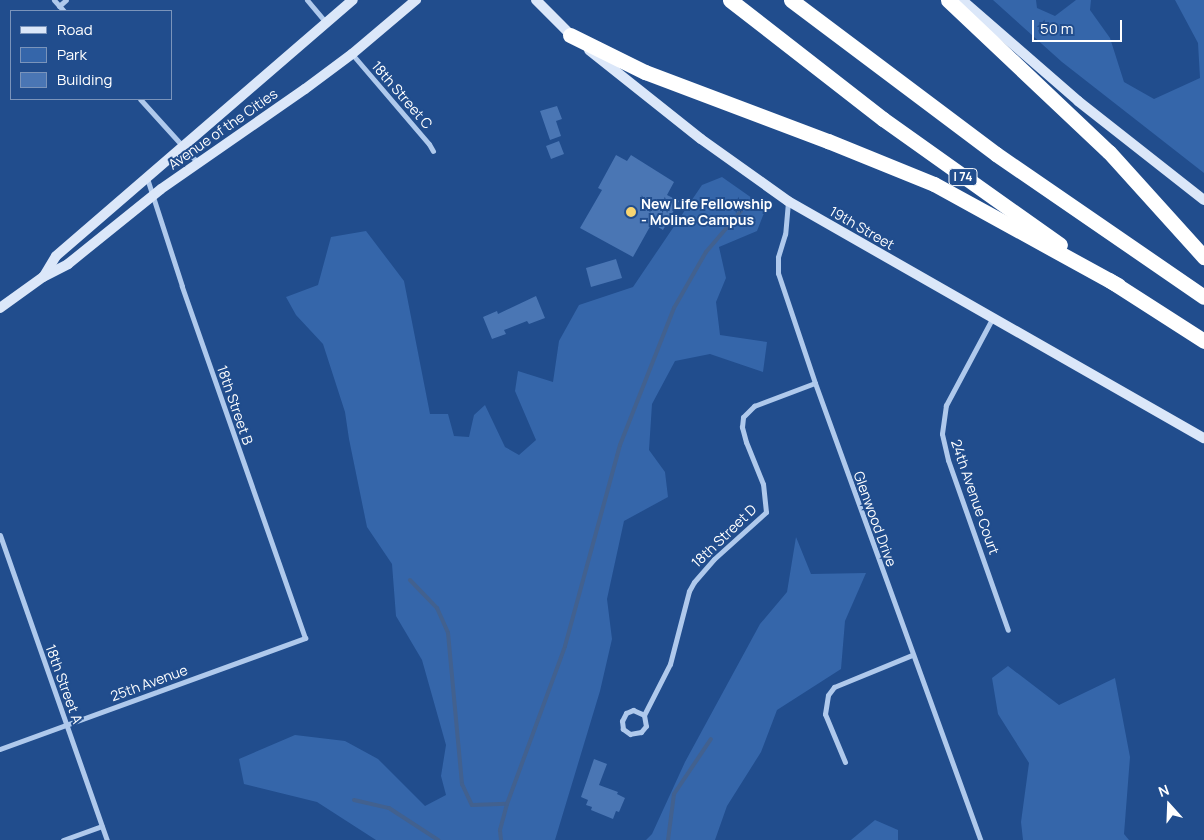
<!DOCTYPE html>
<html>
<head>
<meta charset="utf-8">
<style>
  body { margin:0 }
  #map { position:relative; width:1204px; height:840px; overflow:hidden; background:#214d8d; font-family:Manrope,sans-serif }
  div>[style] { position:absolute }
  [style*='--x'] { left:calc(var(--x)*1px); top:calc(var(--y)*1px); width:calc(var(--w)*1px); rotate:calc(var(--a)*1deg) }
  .green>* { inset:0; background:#3566aa }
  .stream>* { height:4px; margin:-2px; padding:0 2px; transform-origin:2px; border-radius:2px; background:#42618f }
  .building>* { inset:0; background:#4a76b4 }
  .minor>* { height:5px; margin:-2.5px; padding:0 2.5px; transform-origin:2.5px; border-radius:2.5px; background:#afc9ec }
  .secondary>* { height:10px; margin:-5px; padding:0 5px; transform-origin:5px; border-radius:5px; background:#dbe7f9 }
  .motorway>* { height:15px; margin:-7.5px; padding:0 7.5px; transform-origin:7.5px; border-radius:7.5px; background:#fff }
  .dots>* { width:14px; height:14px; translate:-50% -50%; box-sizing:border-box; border:2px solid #214d8d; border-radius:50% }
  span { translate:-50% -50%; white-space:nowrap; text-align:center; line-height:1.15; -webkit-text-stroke:4px #214d8d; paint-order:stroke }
  .shield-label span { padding:1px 4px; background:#214d8d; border:1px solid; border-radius:4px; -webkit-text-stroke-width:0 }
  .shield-label { font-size:12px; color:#fff; font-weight:700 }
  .street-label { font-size:14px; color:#fff }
  .poi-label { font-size:14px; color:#fff; font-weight:700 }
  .left { translate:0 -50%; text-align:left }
  .legend { position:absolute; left:10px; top:10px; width:162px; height:90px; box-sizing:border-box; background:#214d8d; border:1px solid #7a94bb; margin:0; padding:6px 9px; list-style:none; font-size:15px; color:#fff }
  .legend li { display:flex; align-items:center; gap:10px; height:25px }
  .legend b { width:25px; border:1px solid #7a94bb }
  .north { position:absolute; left:1144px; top:780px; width:50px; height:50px; -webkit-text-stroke:4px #214d8d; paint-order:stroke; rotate:340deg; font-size:14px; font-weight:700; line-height:20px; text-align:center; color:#fff }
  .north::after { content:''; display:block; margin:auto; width:18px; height:22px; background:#fff; clip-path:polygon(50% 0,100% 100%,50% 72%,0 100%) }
  .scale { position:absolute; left:1032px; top:20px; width:90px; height:22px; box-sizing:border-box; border:2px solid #fff; border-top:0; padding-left:6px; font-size:15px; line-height:18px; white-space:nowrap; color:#fff; -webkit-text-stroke:4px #214d8d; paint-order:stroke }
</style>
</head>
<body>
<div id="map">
  <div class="green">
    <div style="clip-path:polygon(993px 0,1036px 0,1037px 8px,1055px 16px,1076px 0,1091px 0,1090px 10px,1110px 38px,1124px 82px,1154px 99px,1200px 78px,1198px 43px,1175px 0,1204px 0,1204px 173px,1062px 62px)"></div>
    <div style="clip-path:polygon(722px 177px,766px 208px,757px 231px,719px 247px,726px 278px,716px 302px,720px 335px,767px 342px,763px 372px,710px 354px,675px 361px,652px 404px,649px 450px,665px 472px,668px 497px,624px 521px,607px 599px,612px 639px,600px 691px,555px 840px,376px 840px,317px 802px,244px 784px,239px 759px,295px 735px,345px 741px,378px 759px,425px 806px,446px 795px,441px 776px,446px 745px,422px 660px,396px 616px,392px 564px,367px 527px,349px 439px,345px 412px,323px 344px,296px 315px,286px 297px,318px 285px,331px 237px,366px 231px,404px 281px,430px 414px,448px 414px,454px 436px,469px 437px,474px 415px,485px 405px,505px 447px,519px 455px,536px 440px,515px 391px,518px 371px,553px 382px,559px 341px,579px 305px,633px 287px,702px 185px)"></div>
    <div style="clip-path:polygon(796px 537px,811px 574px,866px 573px,845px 621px,841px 669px,777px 710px,761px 752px,727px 806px,715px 840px,646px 840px,652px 834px,685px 762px,760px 624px,787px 592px)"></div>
    <div style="clip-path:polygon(1008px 666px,1059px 705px,1115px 678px,1130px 757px,1124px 834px,1129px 840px,1023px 840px,1021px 822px,1029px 763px,998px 714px,992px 678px)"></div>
    <div style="clip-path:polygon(875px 820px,898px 830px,898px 840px,851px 840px)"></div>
  </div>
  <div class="stream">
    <div style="--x:410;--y:580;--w:39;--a:46"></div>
    <div style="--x:437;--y:608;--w:27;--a:66"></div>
    <div style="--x:448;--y:633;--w:152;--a:84.7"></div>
    <div style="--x:462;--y:784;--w:23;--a:65"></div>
    <div style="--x:472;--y:805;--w:35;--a:-2"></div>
    <div style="--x:354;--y:800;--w:36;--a:13"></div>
    <div style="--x:389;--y:808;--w:59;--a:33.1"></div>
    <div style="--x:501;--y:840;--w:10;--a:-96"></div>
    <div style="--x:500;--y:830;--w:27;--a:-75"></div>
    <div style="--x:507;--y:804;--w:168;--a:-69.8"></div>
    <div style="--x:565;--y:646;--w:208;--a:-74.7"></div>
    <div style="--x:620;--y:445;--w:147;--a:-68.5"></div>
    <div style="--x:674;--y:308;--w:64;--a:-60.3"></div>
    <div style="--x:706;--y:252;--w:54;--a:-49.5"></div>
    <div style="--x:668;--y:840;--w:46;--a:-82.6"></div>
    <div style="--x:674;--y:794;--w:66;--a:-56.1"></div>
  </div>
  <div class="building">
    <div style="clip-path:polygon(557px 106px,562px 119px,556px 121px,561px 136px,550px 140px,540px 111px)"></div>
    <div style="clip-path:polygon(559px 141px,564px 154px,551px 159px,546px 146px)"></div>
    <div style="clip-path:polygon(616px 155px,627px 161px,631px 155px,674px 182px,667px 195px,679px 201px,663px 230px,652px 223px,633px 257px,580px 228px,602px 190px,598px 188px)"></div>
    <div style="clip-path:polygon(616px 259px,622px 278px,591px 287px,586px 268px)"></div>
    <div style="clip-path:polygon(536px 296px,545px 318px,529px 324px,527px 321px,504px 330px,506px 334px,492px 339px,483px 317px,497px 311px,498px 314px)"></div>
    <div style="clip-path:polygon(594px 759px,607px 764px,599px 785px,618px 792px,617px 794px,625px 798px,619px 812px,616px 811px,613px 819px,591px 810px,592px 807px,586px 805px,588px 800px,581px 797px)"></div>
  </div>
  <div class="minor">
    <div style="--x:54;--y:0;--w:15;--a:48"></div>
    <div style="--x:307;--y:0;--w:30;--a:50"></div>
    <div style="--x:59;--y:6;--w:9;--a:-41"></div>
    <div style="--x:352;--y:54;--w:118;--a:49.5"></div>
    <div style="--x:429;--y:144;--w:8;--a:60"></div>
    <div style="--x:140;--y:99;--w:86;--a:47.8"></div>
    <div style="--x:788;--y:202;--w:32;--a:95"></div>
    <div style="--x:785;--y:234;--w:24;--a:107"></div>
    <div style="--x:778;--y:257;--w:16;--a:90"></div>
    <div style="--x:778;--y:273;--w:116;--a:71.4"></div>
    <div style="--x:815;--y:383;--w:486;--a:70.1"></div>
    <div style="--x:992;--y:319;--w:98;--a:118.1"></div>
    <div style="--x:946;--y:405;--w:29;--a:98"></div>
    <div style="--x:942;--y:434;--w:27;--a:77"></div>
    <div style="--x:948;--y:460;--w:180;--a:70.6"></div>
    <div style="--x:0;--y:535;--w:323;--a:70.7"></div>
    <div style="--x:644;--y:715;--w:11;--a:80"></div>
    <div style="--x:646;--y:726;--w:8;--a:130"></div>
    <div style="--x:641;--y:732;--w:11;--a:170"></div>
    <div style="--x:630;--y:734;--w:9;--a:-144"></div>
    <div style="--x:623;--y:729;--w:8;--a:-97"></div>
    <div style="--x:622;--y:721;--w:9;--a:-63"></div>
    <div style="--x:626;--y:713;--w:8;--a:-23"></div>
    <div style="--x:633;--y:710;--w:12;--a:24"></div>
    <div style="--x:644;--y:715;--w:57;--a:-63"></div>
    <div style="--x:670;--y:664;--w:75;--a:-75.4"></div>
    <div style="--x:689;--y:591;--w:10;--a:-61"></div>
    <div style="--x:694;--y:582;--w:30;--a:-49"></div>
    <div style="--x:714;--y:559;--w:70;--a:-42.1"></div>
    <div style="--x:766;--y:512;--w:28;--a:-96"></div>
    <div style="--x:763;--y:484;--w:45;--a:-112"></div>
    <div style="--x:746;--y:442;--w:16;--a:-105"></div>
    <div style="--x:742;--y:427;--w:10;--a:-84"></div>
    <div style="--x:743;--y:417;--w:16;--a:-45"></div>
    <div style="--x:754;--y:406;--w:65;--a:-20.7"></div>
    <div style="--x:0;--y:749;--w:325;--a:-20"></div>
    <div style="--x:305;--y:638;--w:373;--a:-109.3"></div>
    <div style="--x:182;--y:286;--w:114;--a:-108"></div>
    <div style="--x:845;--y:762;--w:52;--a:-112.6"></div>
    <div style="--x:825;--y:714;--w:19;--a:-81"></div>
    <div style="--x:828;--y:695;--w:10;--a:-53"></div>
    <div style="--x:834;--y:687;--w:84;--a:-22.3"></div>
    <div style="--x:63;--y:840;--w:41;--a:-19.7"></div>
  </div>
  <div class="secondary">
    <div style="--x:536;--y:0;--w:54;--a:45"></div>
    <div style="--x:962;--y:0;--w:154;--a:41"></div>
    <div style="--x:1078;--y:101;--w:160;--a:38.2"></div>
    <div style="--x:589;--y:50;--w:143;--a:38.5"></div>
    <div style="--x:701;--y:139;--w:107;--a:35.5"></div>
    <div style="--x:788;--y:201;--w:479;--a:29.7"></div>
    <div style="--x:44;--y:276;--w:23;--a:-59"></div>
    <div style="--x:56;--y:256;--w:392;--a:-40.8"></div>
    <div style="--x:0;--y:308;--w:53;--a:-35.8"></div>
    <div style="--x:43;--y:277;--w:28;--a:-27"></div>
    <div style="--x:68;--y:264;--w:119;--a:-38.9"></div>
    <div style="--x:161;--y:189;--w:175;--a:-34.8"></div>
    <div style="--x:305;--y:89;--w:59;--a:-36.7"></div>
    <div style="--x:352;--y:54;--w:84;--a:-40.2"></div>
  </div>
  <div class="motorway">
    <div style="--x:730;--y:0;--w:194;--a:37.9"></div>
    <div style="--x:883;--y:119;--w:217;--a:35.4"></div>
    <div style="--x:791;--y:0;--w:256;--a:36.9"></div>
    <div style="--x:996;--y:154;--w:252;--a:34.5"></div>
    <div style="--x:948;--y:0;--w:221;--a:43.4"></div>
    <div style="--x:1109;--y:152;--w:142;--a:47.9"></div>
    <div style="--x:570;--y:35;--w:84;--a:26.3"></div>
    <div style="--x:645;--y:72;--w:196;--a:20.7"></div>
    <div style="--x:828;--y:141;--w:114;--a:22.1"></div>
    <div style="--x:934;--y:184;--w:210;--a:28.8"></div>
    <div style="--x:1109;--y:280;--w:113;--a:32.7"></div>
  </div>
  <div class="dots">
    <div style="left:631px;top:212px;background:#f8d571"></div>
  </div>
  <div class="shield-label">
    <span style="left:963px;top:177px">I 74</span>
  </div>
  <div class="street-label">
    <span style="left:402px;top:95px;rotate:49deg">18th Street C</span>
    <span style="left:223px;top:129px;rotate:-35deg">Avenue of the Cities</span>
    <span style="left:862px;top:228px;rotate:30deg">19th Street</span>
    <span style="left:235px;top:405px;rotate:71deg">18th Street B</span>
    <span style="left:975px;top:497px;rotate:71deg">24th Avenue Court</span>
    <span style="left:875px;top:519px;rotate:70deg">Glenwood Drive</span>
    <span style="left:724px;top:536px;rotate:-44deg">18th Street D</span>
    <span style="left:149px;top:683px;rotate:-20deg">25th Avenue</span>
    <span style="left:64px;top:684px;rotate:70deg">18th Street A</span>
  </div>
  <div class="poi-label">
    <span class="left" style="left:641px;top:212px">New Life Fellowship<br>- Moline Campus</span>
  </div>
  <ul class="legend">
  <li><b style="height:6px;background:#dbe7f9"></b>Road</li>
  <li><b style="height:14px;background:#3566aa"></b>Park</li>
  <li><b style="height:14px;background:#4a76b4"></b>Building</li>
  </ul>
  <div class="north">N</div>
  <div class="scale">50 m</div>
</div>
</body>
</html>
